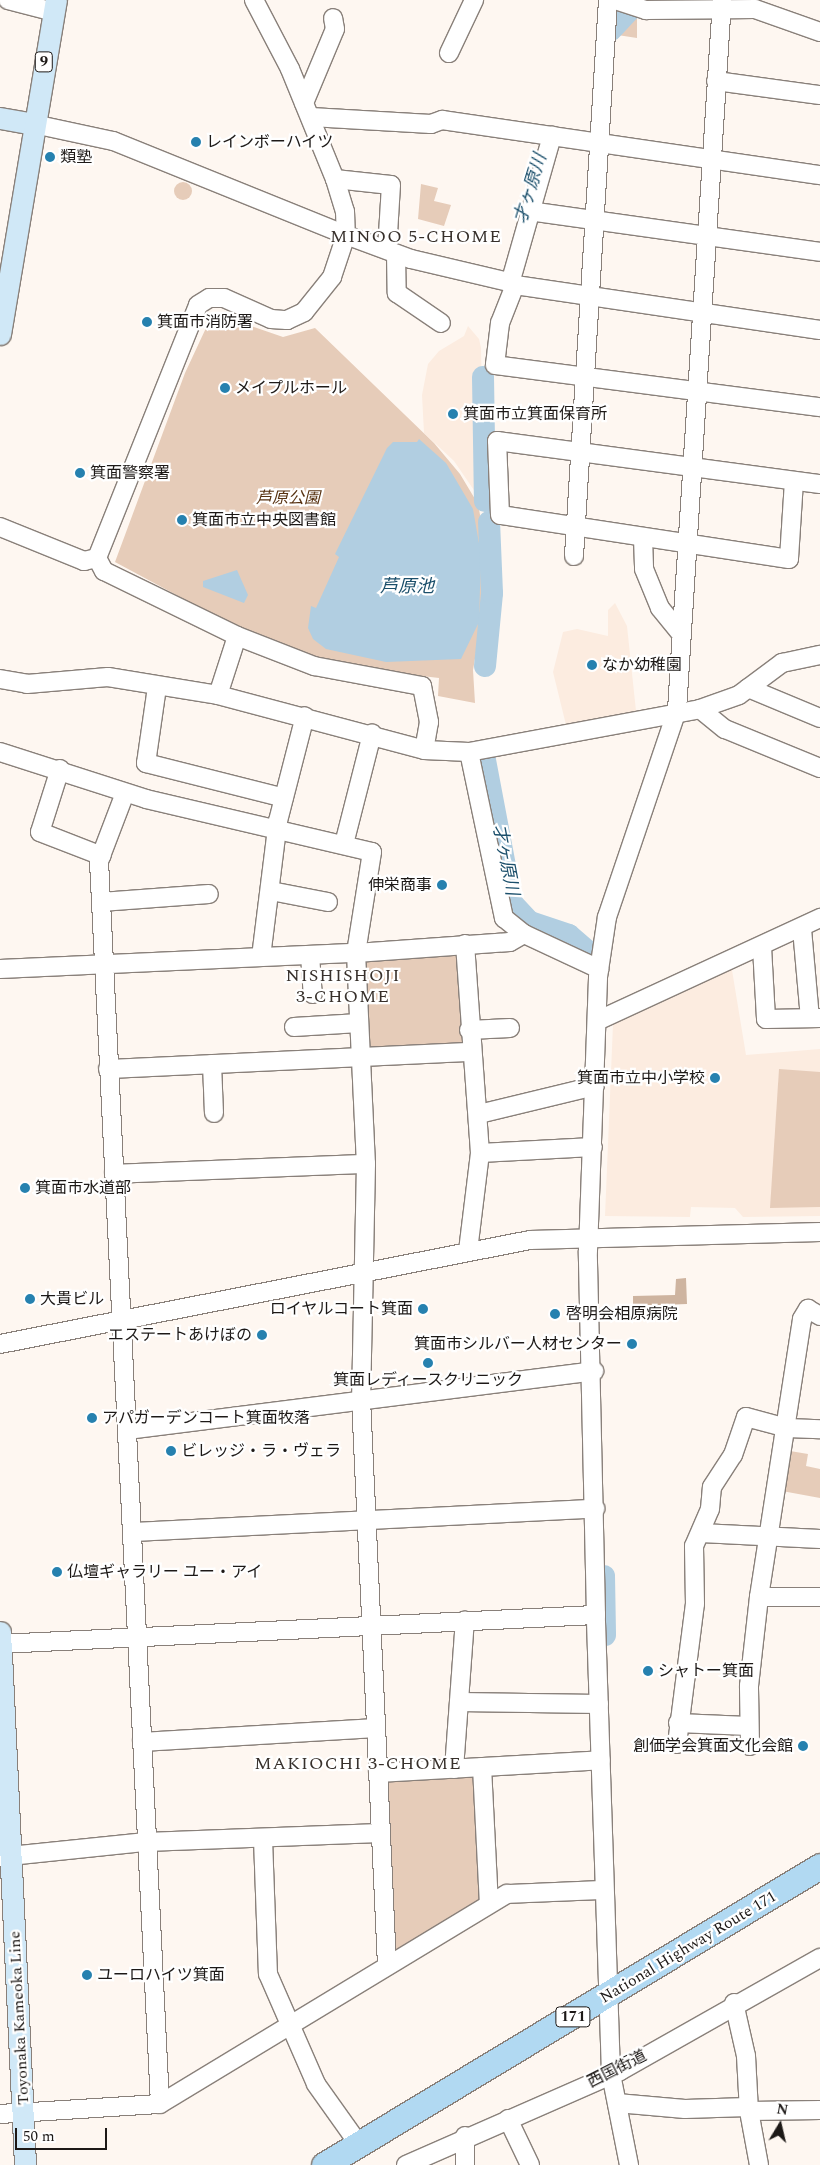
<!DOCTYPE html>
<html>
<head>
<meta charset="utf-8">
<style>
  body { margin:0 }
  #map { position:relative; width:820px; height:2165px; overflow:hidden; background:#fef7f1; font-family:Spectral,"Noto Sans JP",serif }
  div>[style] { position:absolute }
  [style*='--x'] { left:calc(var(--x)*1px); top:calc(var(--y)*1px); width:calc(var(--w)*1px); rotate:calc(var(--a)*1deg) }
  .built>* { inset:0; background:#fcece0 }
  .green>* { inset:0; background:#e6ccb9 }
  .round { border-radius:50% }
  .forest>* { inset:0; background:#ceb4a0 }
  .water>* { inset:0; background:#b1cee1 }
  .river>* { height:22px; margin:-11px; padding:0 11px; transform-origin:11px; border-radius:11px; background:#b1cee1 }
  .roads { filter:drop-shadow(1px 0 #89807a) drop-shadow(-1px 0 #89807a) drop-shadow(0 1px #89807a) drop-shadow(0 -1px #89807a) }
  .minor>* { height:18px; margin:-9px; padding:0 9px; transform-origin:9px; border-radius:9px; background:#fff }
  .major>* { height:21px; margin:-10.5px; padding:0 10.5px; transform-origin:10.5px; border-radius:10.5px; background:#d0e8f7 }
  .highway>* { height:25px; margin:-12.5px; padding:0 12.5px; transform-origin:12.5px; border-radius:12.5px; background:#b1d9f2 }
  .dots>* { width:14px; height:14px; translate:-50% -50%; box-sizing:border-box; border:2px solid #fff; border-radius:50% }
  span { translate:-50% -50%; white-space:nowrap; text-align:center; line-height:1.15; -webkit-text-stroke:4.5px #fff; paint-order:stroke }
  .shield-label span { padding:1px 4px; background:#fff; border:1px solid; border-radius:4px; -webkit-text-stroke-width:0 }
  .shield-label { font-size:15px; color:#1d1917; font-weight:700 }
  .poi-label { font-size:16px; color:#1d1917 }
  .left { translate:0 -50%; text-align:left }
  .right { translate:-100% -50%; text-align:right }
  .park-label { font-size:16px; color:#573211; font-style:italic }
  .street-label { font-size:16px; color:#1d1917 }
  .water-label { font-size:18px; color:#1b4f6b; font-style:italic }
  .neighbourhood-label { font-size:18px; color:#37302b; letter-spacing:1px }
  .north { position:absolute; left:755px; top:2100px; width:50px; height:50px; -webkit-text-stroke:4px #fff; paint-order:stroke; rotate:9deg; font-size:14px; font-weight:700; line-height:20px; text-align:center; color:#1d1917 }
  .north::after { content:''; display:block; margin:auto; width:18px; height:22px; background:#1d1917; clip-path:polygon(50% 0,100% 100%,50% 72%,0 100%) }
  .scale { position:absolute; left:15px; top:2128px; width:92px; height:22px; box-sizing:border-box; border:2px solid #1d1917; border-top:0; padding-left:6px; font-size:15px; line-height:18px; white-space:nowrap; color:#1d1917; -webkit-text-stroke:4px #fff; paint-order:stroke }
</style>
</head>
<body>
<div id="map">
  <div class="built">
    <div style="clip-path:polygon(468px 326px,479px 339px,481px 348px,484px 498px,480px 499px,454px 461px,424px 433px,422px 395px,428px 364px,439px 351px,464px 336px)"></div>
    <div style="clip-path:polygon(615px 603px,627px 626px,636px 711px,567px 729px,553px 672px,563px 632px,577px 629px,608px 636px,608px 610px)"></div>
    <div style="clip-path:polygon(731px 964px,746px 1055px,820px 1049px,820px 1216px,743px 1217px,735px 1208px,691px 1207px,690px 1217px,605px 1216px,613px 1024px)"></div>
  </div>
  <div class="green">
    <div style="clip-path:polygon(627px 17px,637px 18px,637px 38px,611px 34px)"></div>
    <div class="round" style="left:174px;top:182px;width:18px;height:18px"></div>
    <div style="clip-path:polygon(421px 184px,438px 188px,434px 201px,451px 205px,444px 226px,418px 219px)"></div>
    <div style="clip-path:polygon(213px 313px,283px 337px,315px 328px,434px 443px,460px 474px,478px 504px,486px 547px,485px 601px,473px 670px,475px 703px,438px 696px,439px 678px,329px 665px,266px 643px,115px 562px,185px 373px)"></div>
    <div style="clip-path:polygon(451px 952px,459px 959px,466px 1041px,462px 1045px,372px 1052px,366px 1048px,364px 961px)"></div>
    <div style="clip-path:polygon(779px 1069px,820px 1072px,820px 1207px,770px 1208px)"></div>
    <div style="clip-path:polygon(790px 1451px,808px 1454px,806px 1466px,820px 1469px,820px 1498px,782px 1491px)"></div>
    <div style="clip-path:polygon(474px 1773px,482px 1895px,477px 1907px,400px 1956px,391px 1949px,387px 1782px)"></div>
  </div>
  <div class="forest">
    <div style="clip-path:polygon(686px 1278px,687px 1304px,633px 1306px,633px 1296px,675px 1295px,676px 1279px)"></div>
  </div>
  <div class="water">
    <div style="clip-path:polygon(419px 439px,446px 463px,473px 509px,481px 555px,479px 622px,461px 659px,386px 662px,326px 649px,313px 639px,308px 628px,311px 606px,316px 608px,339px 557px,335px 554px,387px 448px,393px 442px,417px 442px)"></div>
    <div style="clip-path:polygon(237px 570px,248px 595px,244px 603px,203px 587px,203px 581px)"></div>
  </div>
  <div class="river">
    <div style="--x:611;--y:30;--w:41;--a:-47"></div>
    <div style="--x:483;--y:377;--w:124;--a:89.1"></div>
    <div style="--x:485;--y:666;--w:73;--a:-84.5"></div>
    <div style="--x:492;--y:593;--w:71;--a:-92.4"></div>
    <div style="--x:485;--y:760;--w:146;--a:79.3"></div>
    <div style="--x:512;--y:903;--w:26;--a:47"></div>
    <div style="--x:530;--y:922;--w:41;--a:18.4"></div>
    <div style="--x:569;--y:935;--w:23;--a:41"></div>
    <div style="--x:604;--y:1576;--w:59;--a:89"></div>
  </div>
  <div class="roads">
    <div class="minor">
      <div style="--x:8;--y:0;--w:48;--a:14.6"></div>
      <div style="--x:254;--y:0;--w:78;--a:62.4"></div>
      <div style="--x:290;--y:69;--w:119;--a:67.8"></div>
      <div style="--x:335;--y:179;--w:34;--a:73"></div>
      <div style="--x:345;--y:211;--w:24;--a:88"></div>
      <div style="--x:346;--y:235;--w:69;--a:20.3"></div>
      <div style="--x:411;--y:259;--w:96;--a:13.3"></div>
      <div style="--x:615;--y:0;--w:33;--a:18"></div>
      <div style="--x:646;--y:10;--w:109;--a:-0.5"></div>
      <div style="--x:755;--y:9;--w:69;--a:19.5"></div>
      <div style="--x:449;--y:53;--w:59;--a:-64.7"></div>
      <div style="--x:716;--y:81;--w:105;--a:7.7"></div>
      <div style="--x:304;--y:103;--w:80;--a:-67.3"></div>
      <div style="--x:335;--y:29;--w:11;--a:-100"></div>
      <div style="--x:311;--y:117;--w:120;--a:3.3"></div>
      <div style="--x:431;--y:124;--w:12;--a:-20"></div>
      <div style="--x:442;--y:120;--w:382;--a:8.3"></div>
      <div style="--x:335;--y:179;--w:56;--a:6.1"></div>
      <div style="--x:391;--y:185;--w:65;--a:93.5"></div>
      <div style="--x:529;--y:211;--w:294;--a:8"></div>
      <div style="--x:396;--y:254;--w:39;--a:89"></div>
      <div style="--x:397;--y:293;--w:53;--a:34.3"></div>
      <div style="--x:511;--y:280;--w:150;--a:-74.1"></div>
      <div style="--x:820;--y:330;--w:308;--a:-171.6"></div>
      <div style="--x:515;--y:285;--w:41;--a:111.5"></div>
      <div style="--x:500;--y:323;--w:42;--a:96.8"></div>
      <div style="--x:495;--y:365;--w:328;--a:7.4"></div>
      <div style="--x:794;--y:481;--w:78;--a:93.7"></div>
      <div style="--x:789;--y:559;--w:292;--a:-171.3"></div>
      <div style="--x:500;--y:515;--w:74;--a:-92.3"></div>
      <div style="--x:497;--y:441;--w:326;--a:7.6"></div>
      <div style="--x:0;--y:527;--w:91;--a:22"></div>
      <div style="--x:84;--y:561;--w:13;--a:-13"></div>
      <div style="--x:97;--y:558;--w:272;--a:-68.2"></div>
      <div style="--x:198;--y:305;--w:13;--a:-32"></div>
      <div style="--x:209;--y:298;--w:15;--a:0"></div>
      <div style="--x:224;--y:298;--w:51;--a:24.1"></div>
      <div style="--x:271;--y:319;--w:16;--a:4"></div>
      <div style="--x:287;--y:320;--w:19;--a:-25"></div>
      <div style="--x:304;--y:312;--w:45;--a:-51.3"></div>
      <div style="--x:332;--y:277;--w:44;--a:-71.6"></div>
      <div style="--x:346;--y:235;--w:251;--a:-158"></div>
      <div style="--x:113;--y:141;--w:81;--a:-167.9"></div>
      <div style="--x:643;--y:538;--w:31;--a:88"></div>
      <div style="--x:644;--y:569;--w:42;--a:67.7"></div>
      <div style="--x:660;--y:608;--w:35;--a:51"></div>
      <div style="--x:574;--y:556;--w:557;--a:-86.5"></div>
      <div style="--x:97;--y:558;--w:15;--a:62"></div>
      <div style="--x:104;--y:571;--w:148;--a:26"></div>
      <div style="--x:237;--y:636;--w:83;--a:21.3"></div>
      <div style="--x:314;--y:666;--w:110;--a:10.5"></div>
      <div style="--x:422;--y:686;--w:37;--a:79"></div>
      <div style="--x:429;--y:722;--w:28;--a:100"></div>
      <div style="--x:0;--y:679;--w:27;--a:10"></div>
      <div style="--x:27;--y:684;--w:81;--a:-4.9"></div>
      <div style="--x:108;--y:677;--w:111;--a:9.3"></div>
      <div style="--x:218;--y:695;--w:213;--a:14.9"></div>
      <div style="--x:424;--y:750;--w:45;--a:2.5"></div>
      <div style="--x:469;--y:752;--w:235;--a:-10.5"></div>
      <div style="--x:700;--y:709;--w:41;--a:-19.7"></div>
      <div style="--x:739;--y:695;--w:54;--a:-36.7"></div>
      <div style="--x:782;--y:663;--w:39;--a:-12"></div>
      <div style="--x:157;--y:687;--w:77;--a:98.2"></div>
      <div style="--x:146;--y:763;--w:142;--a:14.2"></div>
      <div style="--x:748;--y:688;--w:78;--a:22.6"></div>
      <div style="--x:218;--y:695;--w:62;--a:-72.1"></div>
      <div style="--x:700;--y:709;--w:32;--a:39"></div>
      <div style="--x:725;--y:729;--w:103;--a:22.3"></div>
      <div style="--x:0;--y:752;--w:153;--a:17.8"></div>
      <div style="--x:146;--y:799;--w:232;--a:13.2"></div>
      <div style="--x:372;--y:852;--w:102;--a:99"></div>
      <div style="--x:356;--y:953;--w:211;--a:87.3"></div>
      <div style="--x:366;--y:1164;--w:235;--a:91.2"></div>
      <div style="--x:361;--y:1399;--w:567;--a:87.37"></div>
      <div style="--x:469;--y:752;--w:170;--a:78.1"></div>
      <div style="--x:504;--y:918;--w:26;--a:39"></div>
      <div style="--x:524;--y:934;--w:83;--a:25"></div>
      <div style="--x:60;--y:769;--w:66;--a:107.6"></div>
      <div style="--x:40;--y:832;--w:66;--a:21.2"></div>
      <div style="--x:125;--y:793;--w:73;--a:110.9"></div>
      <div style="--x:99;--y:861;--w:1244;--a:87.19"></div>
      <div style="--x:344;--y:844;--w:114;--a:-75.7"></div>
      <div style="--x:271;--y:891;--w:58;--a:10.9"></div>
      <div style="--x:101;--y:902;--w:108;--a:-4.2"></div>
      <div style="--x:802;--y:929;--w:89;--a:84.9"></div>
      <div style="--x:465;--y:944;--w:210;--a:85.9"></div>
      <div style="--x:480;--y:1153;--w:99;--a:97"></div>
      <div style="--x:762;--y:947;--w:72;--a:86.8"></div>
      <div style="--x:766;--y:1019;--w:54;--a:-1.1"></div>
      <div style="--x:310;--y:955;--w:39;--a:86"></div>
      <div style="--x:261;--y:957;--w:137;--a:-82.9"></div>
      <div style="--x:278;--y:821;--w:108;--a:-75.6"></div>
      <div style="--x:0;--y:969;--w:356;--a:-2.6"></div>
      <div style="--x:356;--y:953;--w:154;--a:-4.1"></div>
      <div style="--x:510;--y:942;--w:16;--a:-30"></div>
      <div style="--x:597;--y:1021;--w:246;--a:-24.8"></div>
      <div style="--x:294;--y:1027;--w:65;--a:-3.5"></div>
      <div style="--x:469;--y:1030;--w:41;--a:-2.8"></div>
      <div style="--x:212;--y:1064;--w:49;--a:87.7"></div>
      <div style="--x:108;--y:1069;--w:361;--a:-2.7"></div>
      <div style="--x:479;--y:1114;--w:119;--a:-13.6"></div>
      <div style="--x:480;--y:1153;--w:113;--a:-3"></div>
      <div style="--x:114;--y:1174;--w:252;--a:-2.3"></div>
      <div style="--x:0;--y:1344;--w:540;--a:-11.1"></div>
      <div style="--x:530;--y:1240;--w:290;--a:-1.6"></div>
      <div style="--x:128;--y:1430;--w:470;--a:-7.2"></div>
      <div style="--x:133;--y:1532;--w:463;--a:-2.9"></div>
      <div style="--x:701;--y:1533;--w:119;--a:2.9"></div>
      <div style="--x:759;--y:1597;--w:61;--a:0"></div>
      <div style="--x:0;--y:1644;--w:597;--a:-2.79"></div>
      <div style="--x:459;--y:1702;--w:140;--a:0.8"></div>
      <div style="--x:678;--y:1723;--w:70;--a:2.5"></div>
      <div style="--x:142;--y:1742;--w:234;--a:-3.4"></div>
      <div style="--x:677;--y:1744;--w:141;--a:-82.7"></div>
      <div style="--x:695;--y:1604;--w:58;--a:-91"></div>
      <div style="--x:694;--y:1546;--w:40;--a:-66.6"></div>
      <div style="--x:710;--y:1509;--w:22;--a:-85"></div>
      <div style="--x:712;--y:1487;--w:38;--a:-57"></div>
      <div style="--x:733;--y:1455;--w:40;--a:-71.1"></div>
      <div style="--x:746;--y:1417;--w:42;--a:15"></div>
      <div style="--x:787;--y:1428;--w:33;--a:2"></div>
      <div style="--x:750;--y:1746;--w:60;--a:-91"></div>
      <div style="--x:749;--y:1686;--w:90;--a:-83.6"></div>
      <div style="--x:759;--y:1597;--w:281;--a:-81.2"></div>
      <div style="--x:802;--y:1319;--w:12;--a:-59"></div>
      <div style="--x:808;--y:1309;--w:14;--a:30"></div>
      <div style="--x:482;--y:1767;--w:136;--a:87.1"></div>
      <div style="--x:454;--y:1769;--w:149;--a:-85.8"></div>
      <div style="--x:378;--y:1773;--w:223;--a:-3.3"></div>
      <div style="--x:263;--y:1839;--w:135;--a:87.9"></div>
      <div style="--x:268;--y:1974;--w:120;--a:66.4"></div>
      <div style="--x:316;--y:2084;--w:72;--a:54.6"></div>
      <div style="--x:0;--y:1857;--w:147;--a:-5.9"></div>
      <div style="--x:146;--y:1842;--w:234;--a:-2.2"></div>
      <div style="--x:734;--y:2003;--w:54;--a:77.2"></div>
      <div style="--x:746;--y:2056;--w:55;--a:86.9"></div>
      <div style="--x:749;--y:2111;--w:55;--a:79.5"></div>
      <div style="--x:617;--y:2103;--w:68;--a:5"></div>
      <div style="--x:685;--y:2109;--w:63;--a:-1.8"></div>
      <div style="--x:749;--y:2111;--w:71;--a:-0.8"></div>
      <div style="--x:0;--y:2114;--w:160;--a:-3.6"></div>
      <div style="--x:160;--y:2104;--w:406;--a:-31.2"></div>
      <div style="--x:507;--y:1894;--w:97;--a:-2.4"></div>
      <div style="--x:508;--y:2119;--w:51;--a:64.4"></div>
      <div style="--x:465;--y:2136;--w:29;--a:90"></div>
      <div style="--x:406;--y:2165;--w:234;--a:-23.7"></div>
      <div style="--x:620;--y:2071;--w:230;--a:-29.5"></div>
      <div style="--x:629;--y:2165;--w:93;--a:-101.2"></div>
      <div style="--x:611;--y:2074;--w:459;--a:-91.9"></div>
      <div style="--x:596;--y:1615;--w:364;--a:-91.3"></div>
      <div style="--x:588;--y:1251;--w:274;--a:-87.9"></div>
      <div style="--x:598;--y:977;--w:61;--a:-81.5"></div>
      <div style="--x:607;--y:917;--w:219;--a:-71.3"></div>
      <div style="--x:677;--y:710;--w:711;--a:-86.37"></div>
    </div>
    <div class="major">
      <div style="--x:0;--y:118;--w:35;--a:10"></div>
      <div style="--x:0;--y:334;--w:339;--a:-80.5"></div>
      <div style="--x:0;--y:1632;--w:534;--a:87.31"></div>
    </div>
    <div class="highway">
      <div style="--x:324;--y:2165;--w:579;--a:-31.08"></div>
    </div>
  </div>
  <div class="dots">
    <div style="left:196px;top:142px;background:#2681af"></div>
    <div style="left:50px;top:157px;background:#2681af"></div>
    <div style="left:147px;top:322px;background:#2681af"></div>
    <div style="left:225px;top:388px;background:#2681af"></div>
    <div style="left:453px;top:414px;background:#2681af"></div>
    <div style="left:80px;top:473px;background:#2681af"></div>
    <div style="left:182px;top:520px;background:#2681af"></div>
    <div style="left:592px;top:665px;background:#2681af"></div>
    <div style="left:442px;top:885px;background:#2681af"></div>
    <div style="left:715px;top:1078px;background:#2681af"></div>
    <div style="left:25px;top:1188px;background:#2681af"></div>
    <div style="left:30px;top:1299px;background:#2681af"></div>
    <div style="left:423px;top:1309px;background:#2681af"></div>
    <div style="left:555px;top:1314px;background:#2681af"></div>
    <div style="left:262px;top:1335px;background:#2681af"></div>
    <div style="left:632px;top:1344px;background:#2681af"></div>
    <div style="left:428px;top:1363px;background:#2681af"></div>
    <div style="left:92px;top:1418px;background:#2681af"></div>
    <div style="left:171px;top:1451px;background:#2681af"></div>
    <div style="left:57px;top:1572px;background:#2681af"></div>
    <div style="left:648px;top:1671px;background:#2681af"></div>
    <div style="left:803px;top:1746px;background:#2681af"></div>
    <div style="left:87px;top:1975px;background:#2681af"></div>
  </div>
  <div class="shield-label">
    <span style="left:44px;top:62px">9</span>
    <span style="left:573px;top:2017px">171</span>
  </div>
  <div class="poi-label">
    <span class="left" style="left:206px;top:142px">レインボーハイツ</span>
    <span class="left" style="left:60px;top:157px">類塾</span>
    <span class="left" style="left:157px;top:322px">箕面市消防署</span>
    <span class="left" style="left:235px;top:388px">メイプルホール</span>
    <span class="left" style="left:463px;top:414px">箕面市立箕面保育所</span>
    <span class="left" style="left:90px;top:473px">箕面警察署</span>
    <span class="left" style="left:192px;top:520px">箕面市立中央図書館</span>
    <span class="left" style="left:602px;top:665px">なか幼稚園</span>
    <span class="right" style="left:432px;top:885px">伸栄商事</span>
    <span class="right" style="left:705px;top:1078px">箕面市立中小学校</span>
    <span class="left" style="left:35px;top:1188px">箕面市水道部</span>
    <span class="left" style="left:40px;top:1299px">大貴ビル</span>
    <span class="right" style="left:413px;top:1309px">ロイヤルコート箕面</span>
    <span class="left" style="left:566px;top:1314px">啓明会相原病院</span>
    <span class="right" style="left:252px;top:1335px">エステートあけぼの</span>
    <span class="right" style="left:622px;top:1344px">箕面市シルバー人材センター</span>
    <span style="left:428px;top:1380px">箕面レディースクリニック</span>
    <span class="left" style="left:102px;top:1418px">アパガーデンコート箕面牧落</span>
    <span class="left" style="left:181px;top:1451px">ビレッジ・ラ・ヴェラ</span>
    <span class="left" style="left:67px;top:1572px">仏壇ギャラリー ユー・アイ</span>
    <span class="left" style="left:658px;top:1671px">シャトー箕面</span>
    <span class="right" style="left:793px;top:1746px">創価学会箕面文化会館</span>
    <span class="left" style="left:97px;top:1975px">ユーロハイツ箕面</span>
  </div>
  <div class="park-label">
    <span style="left:288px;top:498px">芦原公園</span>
  </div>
  <div class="street-label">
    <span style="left:688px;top:1947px;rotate:-31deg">National Highway Route 171</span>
    <span style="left:19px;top:2018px;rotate:-93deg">Toyonaka Kameoka Line</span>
    <span style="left:617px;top:2069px;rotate:-27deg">西国街道</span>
  </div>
  <div class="water-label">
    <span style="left:531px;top:189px;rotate:-73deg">才ヶ原川</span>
    <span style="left:407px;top:587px">芦原池</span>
    <span style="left:505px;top:860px;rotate:79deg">才ヶ原川</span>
  </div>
  <div class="neighbourhood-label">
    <span style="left:416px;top:237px">MINOO 5-CHOME</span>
    <span style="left:343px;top:987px">NISHISHOJI<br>3-CHOME</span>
    <span style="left:358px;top:1764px">MAKIOCHI 3-CHOME</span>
  </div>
  <div class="north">N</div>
  <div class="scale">50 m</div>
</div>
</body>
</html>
